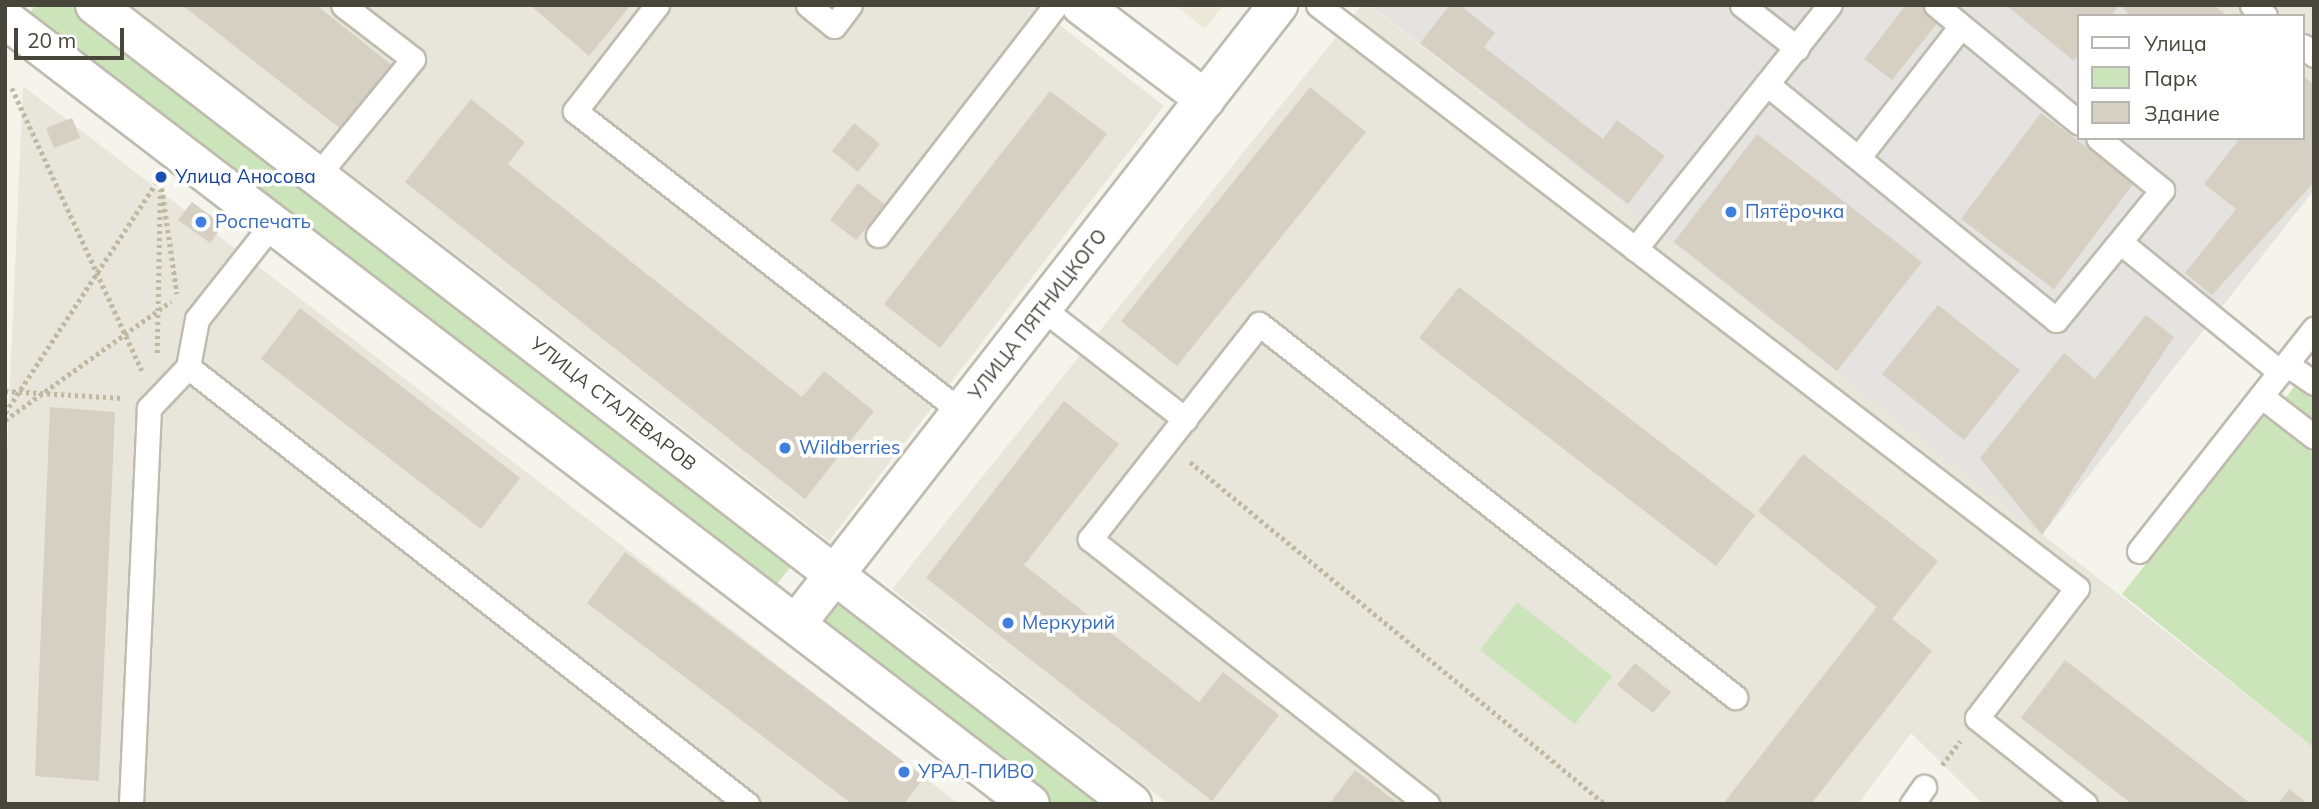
<!DOCTYPE html>
<html>
<head>
<meta charset="utf-8">
<style>
  body { margin:0 }
  #map { position:relative; width:2319px; height:809px; overflow:hidden; background:#f4f3ec; font-family:Mulish,sans-serif }
  div>[style] { position:absolute }
  [style*='--x'] { left:calc(var(--x)*1px); top:calc(var(--y)*1px); width:calc(var(--w)*1px); rotate:calc(var(--a)*1deg) }
  .residential>* { inset:0; background:#e8e5db }
  .education>* { inset:0; background:#ece9d8 }
  .green>* { inset:0; background:#cce4b9 }
  .parking>* { inset:0; background:#e4e3e0 }
  .building>* { inset:0; background:#d5d0c2 }
  .path>* { height:4.5px; margin-top:-2.25px; transform-origin:0; background:repeating-linear-gradient(90deg,#c0b9a2 0 3.5px,transparent 0 7px) }
  .roads { filter:drop-shadow(2px 0 #bfbcaf) drop-shadow(-2px 0 #bfbcaf) drop-shadow(0 2px #bfbcaf) drop-shadow(0 -2px #bfbcaf) }
  .service>* { height:23px; margin:-11.5px; padding:0 11.5px; transform-origin:11.5px; border-radius:11.5px; background:#fff }
  .minor>* { height:38px; margin:-19px; padding:0 19px; transform-origin:19px; border-radius:19px; background:#fff }
  .tertiary>* { height:38px; margin:-19px; padding:0 19px; transform-origin:19px; border-radius:19px; background:#fff }
  .dots>* { width:19px; height:19px; translate:-50% -50%; box-sizing:border-box; border:4px solid #fff; border-radius:50% }
  span { translate:-50% -50%; white-space:nowrap; text-align:center; line-height:1.15; -webkit-text-stroke:7px #fff; paint-order:stroke }
  .transit-label { font-size:19px; color:#164399 }
  .left { translate:0 -50%; text-align:left }
  .shop-label { font-size:19px; color:#366cbe }
  .street-label { font-size:19px; color:#48453a }
  .frame { position:absolute; inset:0; border:7px solid #48453a; pointer-events:none }
  .legend { position:absolute; left:2077px; top:14px; width:228px; height:126px; box-sizing:border-box; background:#fff; border:2px solid #b6b5b0; margin:0; padding:9px 12px; list-style:none; font-size:21px; color:#48453a }
  .legend li { display:flex; align-items:center; gap:14px; height:35px }
  .legend b { width:35px; border:2px solid #b6b5b0 }
  .scale { position:absolute; left:14px; top:28px; width:110px; height:32px; box-sizing:border-box; border:4px solid #48453a; border-top:0; padding-left:9px; font-size:21px; line-height:24px; white-space:nowrap; color:#48453a; -webkit-text-stroke:5px #fff; paint-order:stroke }
</style>
</head>
<body>
<div id="map">
  <div class="residential">
    <div style="clip-path:polygon(131px 5px,1034px 5px,1164px 106px,829px 541px)"></div>
    <div style="clip-path:polygon(1362px 5px,1369px 5px,2314px 748px,2314px 804px,1983px 804px,1911px 733px,1858px 804px,1169px 804px,892px 589px)"></div>
    <div style="clip-path:polygon(2214px 5px,2314px 5px,2314px 84px,2303px 76px,2303px 16px,2227px 16px)"></div>
    <div style="clip-path:polygon(23px 86px,959px 804px,5px 804px,5px 497px)"></div>
  </div>
  <div class="education">
    <div style="clip-path:polygon(1175px 5px,1224px 5px,1205px 29px)"></div>
  </div>
  <div class="green">
    <div style="clip-path:polygon(35px 5px,86px 5px,794px 563px,775px 586px,75px 49px,30px 13px)"></div>
    <div style="clip-path:polygon(2298px 382px,2314px 394px,2314px 423px,2283px 401px)"></div>
    <div style="clip-path:polygon(2265px 415px,2314px 454px,2314px 748px,2122px 594px)"></div>
    <div style="clip-path:polygon(837px 596px,1113px 804px,1049px 804px,825px 631px,822px 617px)"></div>
    <div style="clip-path:polygon(1517px 602px,1612px 676px,1575px 724px,1480px 650px)"></div>
  </div>
  <div class="parking">
    <div style="clip-path:polygon(1370px 5px,2214px 5px,2227px 16px,2079px 16px,2079px 138px,2303px 138px,2303px 76px,2314px 84px,2314px 190px,2042px 535px)"></div>
  </div>
  <div class="building">
    <div style="clip-path:polygon(182px 5px,316px 5px,392px 65px,342px 130px)"></div>
    <div style="clip-path:polygon(530px 5px,631px 5px,589px 56px)"></div>
    <div style="clip-path:polygon(1450px 5px,1460px 5px,1495px 33px,1484px 47px,1603px 139px,1617px 120px,1665px 156px,1628px 204px,1420px 43px)"></div>
    <div style="clip-path:polygon(1906px 5px,1928px 5px,1942px 17px,1892px 80px,1864px 59px)"></div>
    <div style="clip-path:polygon(2006px 5px,2119px 5px,2111px 16px,2079px 16px,2079px 55px,2074px 61px)"></div>
    <div style="clip-path:polygon(2119px 5px,2214px 5px,2227px 16px,2132px 16px)"></div>
    <div style="clip-path:polygon(2303px 76px,2314px 84px,2314px 182px,2212px 295px,2185px 273px,2236px 209px,2204px 184px,2240px 138px,2303px 138px)"></div>
    <div style="clip-path:polygon(1310px 87px,1366px 132px,1177px 366px,1121px 321px)"></div>
    <div style="clip-path:polygon(1050px 91px,1107px 134px,940px 348px,884px 304px)"></div>
    <div style="clip-path:polygon(471px 99px,525px 142px,508px 164px,802px 397px,824px 371px,874px 411px,805px 499px,405px 182px)"></div>
    <div style="clip-path:polygon(2041px 113px,2134px 183px,2054px 289px,1961px 219px)"></div>
    <div style="clip-path:polygon(72px 118px,80px 138px,54px 148px,46px 128px)"></div>
    <div style="clip-path:polygon(854px 123px,880px 144px,858px 172px,832px 151px)"></div>
    <div style="clip-path:polygon(1757px 134px,1922px 262px,1837px 371px,1674px 242px)"></div>
    <div style="clip-path:polygon(858px 183px,885px 205px,856px 240px,830px 220px)"></div>
    <div style="clip-path:polygon(192px 202px,223px 225px,210px 243px,178px 220px)"></div>
    <div style="clip-path:polygon(1459px 287px,1755px 515px,1716px 566px,1419px 338px)"></div>
    <div style="clip-path:polygon(1938px 305px,2020px 370px,1964px 440px,1882px 374px)"></div>
    <div style="clip-path:polygon(300px 308px,520px 478px,481px 529px,261px 359px)"></div>
    <div style="clip-path:polygon(2146px 315px,2174px 337px,2042px 535px,1980px 458px,2064px 353px,2095px 379px)"></div>
    <div style="clip-path:polygon(1064px 401px,1119px 444px,1024px 565px,1199px 702px,1223px 672px,1279px 715px,1212px 801px,926px 578px)"></div>
    <div style="clip-path:polygon(50px 407px,115px 412px,99px 781px,35px 776px)"></div>
    <div style="clip-path:polygon(1803px 454px,1938px 561px,1892px 619px,1932px 651px,1811px 804px,1723px 804px,1877px 607px,1758px 511px)"></div>
    <div style="clip-path:polygon(625px 552px,924px 777px,904px 804px,852px 804px,587px 603px)"></div>
    <div style="clip-path:polygon(2065px 660px,2251px 804px,2132px 804px,2021px 718px)"></div>
    <div style="clip-path:polygon(1635px 663px,1671px 692px,1653px 713px,1617px 685px)"></div>
    <div style="clip-path:polygon(1355px 770px,1399px 804px,1329px 804px)"></div>
    <div style="clip-path:polygon(2289px 789px,2308px 804px,2278px 804px)"></div>
  </div>
  <div class="path">
    <div style="--x:12;--y:88;--w:311;--a:65.3"></div>
    <div style="--x:162;--y:188;--w:107;--a:81.9"></div>
    <div style="--x:157;--y:353;--w:163;--a:-88.9"></div>
    <div style="--x:5;--y:391;--w:118;--a:3.4"></div>
    <div style="--x:5;--y:413;--w:275;--a:-56.7"></div>
    <div style="--x:5;--y:420;--w:204;--a:-35.6"></div>
    <div style="--x:1190;--y:462;--w:538;--a:39.49"></div>
    <div style="--x:1942;--y:765;--w:30;--a:-53"></div>
  </div>
  <div class="roads">
    <div class="service">
      <div style="--x:657;--y:5;--w:134;--a:127.7"></div>
      <div style="--x:575;--y:111;--w:490;--a:37.9"></div>
      <div style="--x:808;--y:5;--w:33;--a:39"></div>
      <div style="--x:834;--y:26;--w:26;--a:-53"></div>
      <div style="--x:1318;--y:5;--w:957;--a:37.53"></div>
      <div style="--x:2077;--y:588;--w:164;--a:127.6"></div>
      <div style="--x:1977;--y:718;--w:138;--a:38.5"></div>
      <div style="--x:1742;--y:5;--w:70;--a:38"></div>
      <div style="--x:1936;--y:5;--w:185;--a:39.5"></div>
      <div style="--x:2252;--y:5;--w:17;--a:40"></div>
      <div style="--x:2303;--y:46;--w:14;--a:39"></div>
      <div style="--x:1767;--y:84;--w:373;--a:39.2"></div>
      <div style="--x:2056;--y:320;--w:168;--a:-50.8"></div>
      <div style="--x:2162;--y:190;--w:82;--a:-140.9"></div>
      <div style="--x:1858;--y:158;--w:167;--a:-52"></div>
      <div style="--x:317;--y:176;--w:151;--a:-50.6"></div>
      <div style="--x:413;--y:59;--w:88;--a:-142.4"></div>
      <div style="--x:878;--y:235;--w:291;--a:-52.3"></div>
      <div style="--x:2120;--y:242;--w:206;--a:39.1"></div>
      <div style="--x:1635;--y:249;--w:312;--a:-51.4"></div>
      <div style="--x:1043;--y:309;--w:180;--a:37.8"></div>
      <div style="--x:2286;--y:364;--w:34;--a:34"></div>
      <div style="--x:188;--y:367;--w:49;--a:-79.4"></div>
      <div style="--x:197;--y:319;--w:121;--a:-51.7"></div>
      <div style="--x:2261;--y:396;--w:67;--a:37.7"></div>
      <div style="--x:2139;--y:551;--w:283;--a:-51.8"></div>
      <div style="--x:131;--y:804;--w:396;--a:-87.4"></div>
      <div style="--x:149;--y:408;--w:57;--a:-46.4"></div>
      <div style="--x:188;--y:367;--w:710;--a:38.02"></div>
      <div style="--x:1427;--y:804;--w:429;--a:-141.8"></div>
      <div style="--x:1090;--y:539;--w:273;--a:-51.8"></div>
      <div style="--x:1259;--y:324;--w:605;--a:38.08"></div>
      <div style="--x:1912;--y:804;--w:21;--a:-55"></div>
    </div>
    <div class="minor">
      <div style="--x:1081;--y:5;--w:156;--a:37.2"></div>
      <div style="--x:796;--y:624;--w:785;--a:-52.09"></div>
    </div>
    <div class="tertiary">
      <div style="--x:95;--y:5;--w:1309;--a:37.61"></div>
      <div style="--x:5;--y:19;--w:1291;--a:37.45"></div>
    </div>
  </div>
  <div class="dots">
    <div style="left:161px;top:177px;background:#1a4fb4"></div>
    <div style="left:1731px;top:212px;background:#3f7fe0"></div>
    <div style="left:201px;top:222px;background:#3f7fe0"></div>
    <div style="left:785px;top:448px;background:#3f7fe0"></div>
    <div style="left:1008px;top:623px;background:#3f7fe0"></div>
    <div style="left:904px;top:772px;background:#3f7fe0"></div>
  </div>
  <div class="transit-label">
    <span class="left" style="left:175px;top:177px">Улица Аносова</span>
  </div>
  <div class="shop-label">
    <span class="left" style="left:1745px;top:212px">Пятёрочка</span>
    <span class="left" style="left:215px;top:222px">Роспечать</span>
    <span class="left" style="left:799px;top:448px">Wildberries</span>
    <span class="left" style="left:1022px;top:623px">Меркурий</span>
    <span class="left" style="left:918px;top:772px">УРАЛ-ПИВО</span>
  </div>
  <div class="street-label">
    <span style="left:1038px;top:315px;rotate:-52deg">УЛИЦА ПЯТНИЦКОГО</span>
    <span style="left:613px;top:404px;rotate:38deg">УЛИЦА СТАЛЕВАРОВ</span>
  </div>
  <div class="frame"></div>
  <ul class="legend">
  <li><b style="height:9px;background:#fff"></b>Улица</li>
  <li><b style="height:19px;background:#cce4b9"></b>Парк</li>
  <li><b style="height:19px;background:#d5d0c2"></b>Здание</li>
  </ul>
  <div class="scale">20 m</div>
</div>
</body>
</html>
